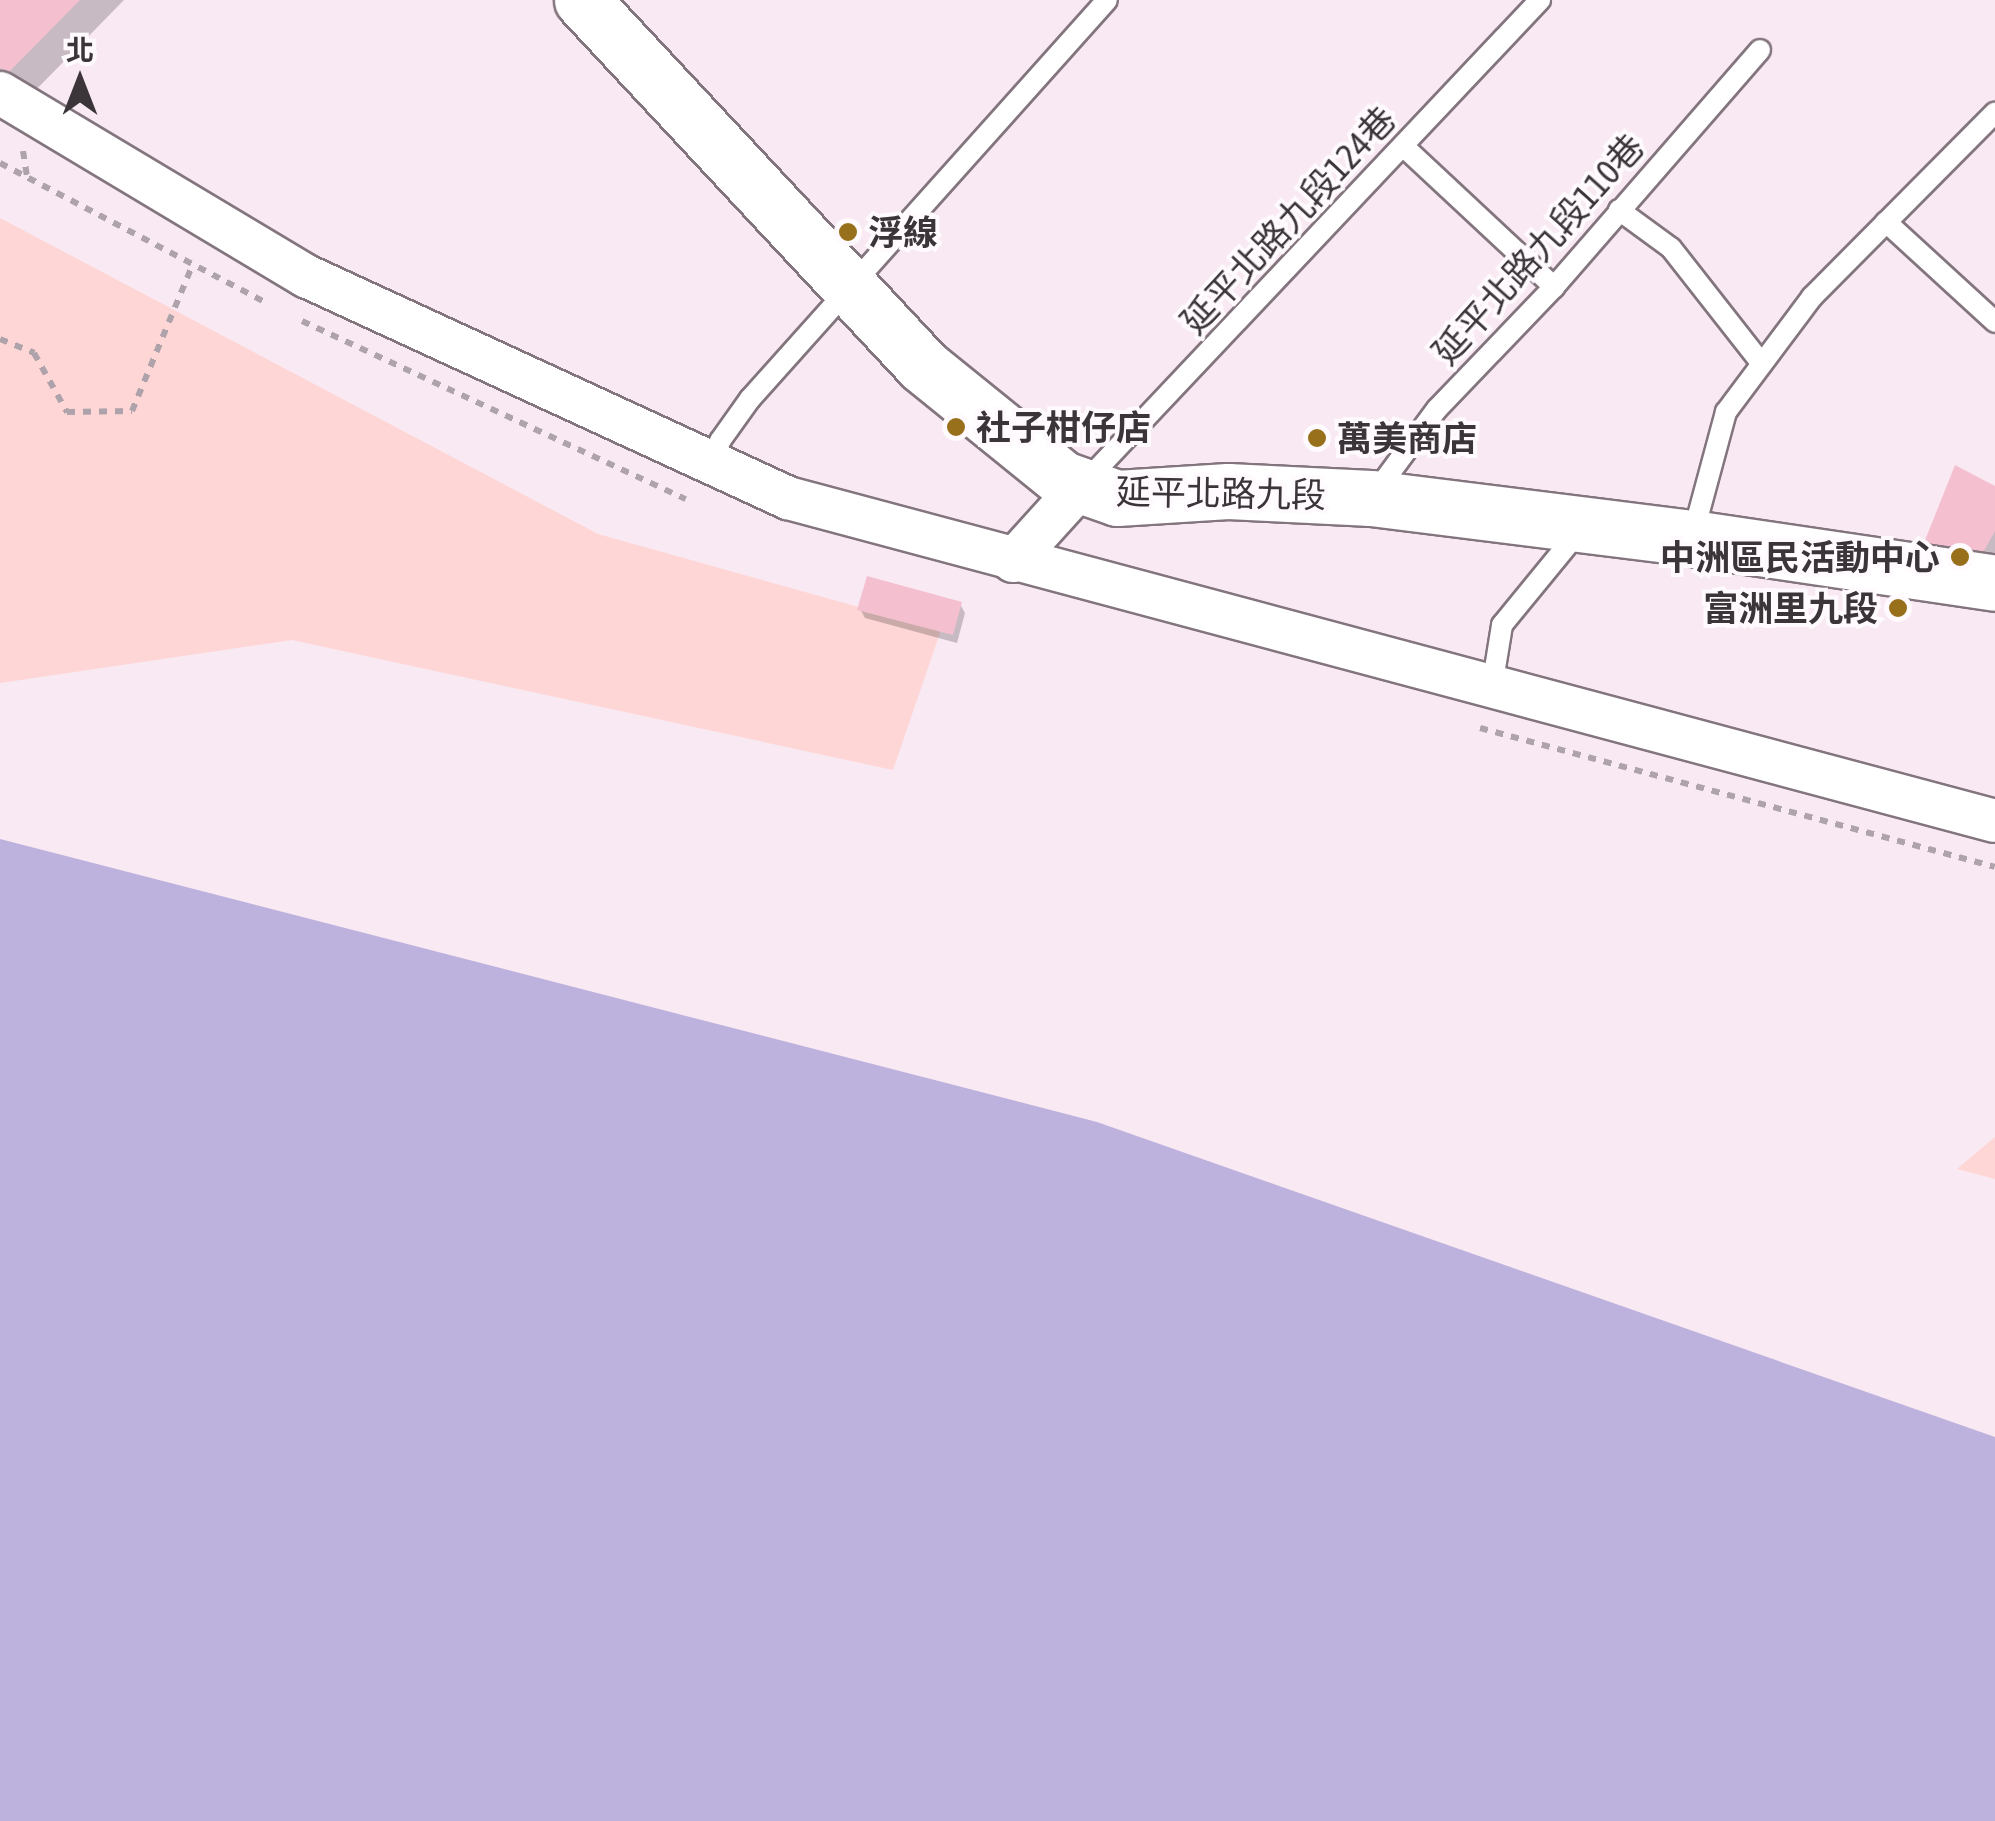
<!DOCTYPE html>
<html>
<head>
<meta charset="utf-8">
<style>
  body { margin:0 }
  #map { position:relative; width:1995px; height:1821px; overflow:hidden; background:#f9e9f3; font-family:"Asap Condensed","Noto Sans TC",sans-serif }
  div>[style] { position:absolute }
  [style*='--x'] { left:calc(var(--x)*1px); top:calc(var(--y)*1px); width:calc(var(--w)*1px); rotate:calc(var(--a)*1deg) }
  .green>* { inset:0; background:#fed6d5 }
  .water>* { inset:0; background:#bdb1dd }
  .shadow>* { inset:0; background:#0003 }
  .building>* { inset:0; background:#f4c0d0 }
  .path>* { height:6px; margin-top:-3px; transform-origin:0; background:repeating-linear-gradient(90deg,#afa3ab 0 8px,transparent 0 16px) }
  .roads { filter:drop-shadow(2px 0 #83757e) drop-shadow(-2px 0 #83757e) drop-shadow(0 2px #83757e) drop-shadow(0 -2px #83757e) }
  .lane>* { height:20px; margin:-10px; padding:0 10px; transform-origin:10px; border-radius:10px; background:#fff }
  .street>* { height:42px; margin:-21px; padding:0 21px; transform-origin:21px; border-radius:21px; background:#fff }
  .secondary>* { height:55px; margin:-27.5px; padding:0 27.5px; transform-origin:27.5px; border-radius:27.5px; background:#fff }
  .dots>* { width:28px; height:28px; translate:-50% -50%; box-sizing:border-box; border:5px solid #fefafd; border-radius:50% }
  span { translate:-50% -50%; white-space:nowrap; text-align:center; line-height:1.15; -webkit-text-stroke:8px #fefafd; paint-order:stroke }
  .street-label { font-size:35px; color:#3b3539 }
  .poi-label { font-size:35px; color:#3b3539; font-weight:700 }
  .left { translate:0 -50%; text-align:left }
  .right { translate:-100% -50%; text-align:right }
  .north { position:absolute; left:30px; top:30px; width:100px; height:100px; -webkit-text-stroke:8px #fefafd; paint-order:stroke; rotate:0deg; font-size:28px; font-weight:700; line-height:40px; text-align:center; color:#3b3539 }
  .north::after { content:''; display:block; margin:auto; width:35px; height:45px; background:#3b3539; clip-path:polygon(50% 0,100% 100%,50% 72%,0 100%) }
</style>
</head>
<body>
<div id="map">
  <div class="green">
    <div style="clip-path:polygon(0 218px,598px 534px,941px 630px,893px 770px,292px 640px,0 683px)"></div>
    <div style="clip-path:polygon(1995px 1137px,1995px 1179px,1957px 1169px)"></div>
  </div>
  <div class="water">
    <div style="clip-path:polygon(0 839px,1097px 1122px,1995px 1437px,1995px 1821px,0 1821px)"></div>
  </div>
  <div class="shadow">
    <div style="clip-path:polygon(0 0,124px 0,26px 100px,0 86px)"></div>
    <div style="clip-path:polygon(1995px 489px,1995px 588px,1933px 596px)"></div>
    <div style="clip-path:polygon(960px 604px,965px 613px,957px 643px,865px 618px,860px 609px)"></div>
  </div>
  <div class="building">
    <div style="clip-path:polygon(0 0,80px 0,9px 72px,0 68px)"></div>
    <div style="clip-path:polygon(1955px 465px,1995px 486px,1995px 531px,1969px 578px,1914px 568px)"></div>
    <div style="clip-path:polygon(867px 576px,962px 602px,953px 635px,857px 610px)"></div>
  </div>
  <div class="path">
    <div style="--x:23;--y:151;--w:25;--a:81"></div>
    <div style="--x:0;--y:163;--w:304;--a:27.7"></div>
    <div style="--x:302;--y:321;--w:423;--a:24.9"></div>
    <div style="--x:0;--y:339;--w:37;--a:22"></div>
    <div style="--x:34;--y:353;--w:68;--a:60.8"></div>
    <div style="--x:67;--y:412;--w:65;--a:-0.9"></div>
    <div style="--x:132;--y:411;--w:159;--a:-67.5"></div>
    <div style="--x:1480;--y:728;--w:533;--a:15.1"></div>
  </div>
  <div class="roads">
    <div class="lane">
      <div style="--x:1403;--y:146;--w:207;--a:43"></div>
      <div style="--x:1619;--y:210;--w:64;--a:36.2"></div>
      <div style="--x:1671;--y:248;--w:147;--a:51.9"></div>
      <div style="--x:1886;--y:222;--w:148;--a:42.5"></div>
      <div style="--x:711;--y:465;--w:26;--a:-69"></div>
      <div style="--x:720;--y:441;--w:52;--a:-54.5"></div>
      <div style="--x:750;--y:399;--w:535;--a:-48.18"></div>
      <div style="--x:1085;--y:482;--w:663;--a:-46.65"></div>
      <div style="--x:1375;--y:493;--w:104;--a:-53.6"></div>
      <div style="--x:1437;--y:409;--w:169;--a:-46.2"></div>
      <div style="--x:1554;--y:287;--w:314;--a:-49"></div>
      <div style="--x:1692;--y:538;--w:131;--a:-74.9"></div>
      <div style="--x:1726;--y:412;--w:144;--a:-53.2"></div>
      <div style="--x:1812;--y:297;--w:260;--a:-45.2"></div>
      <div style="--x:1492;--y:687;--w:63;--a:-80.8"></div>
      <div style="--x:1502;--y:625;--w:122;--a:-50.7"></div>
    </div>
    <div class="street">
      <div style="--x:0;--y:93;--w:357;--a:30.9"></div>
      <div style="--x:306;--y:276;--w:531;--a:24.73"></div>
      <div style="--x:788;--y:498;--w:1249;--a:14.98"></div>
      <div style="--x:1013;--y:561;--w:103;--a:-47.8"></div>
    </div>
    <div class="secondary">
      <div style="--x:582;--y:0;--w:499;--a:47"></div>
      <div style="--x:922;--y:365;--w:181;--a:39"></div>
      <div style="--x:1063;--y:479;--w:57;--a:19.4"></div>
      <div style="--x:1117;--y:498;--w:111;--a:-3.6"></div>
      <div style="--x:1228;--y:491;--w:143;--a:2.8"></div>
      <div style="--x:1371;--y:498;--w:323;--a:7.1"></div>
      <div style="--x:1692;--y:538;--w:306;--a:8.4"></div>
    </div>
  </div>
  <div class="dots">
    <div style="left:848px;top:232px;background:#986f1b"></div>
    <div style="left:956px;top:427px;background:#986f1b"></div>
    <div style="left:1317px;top:438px;background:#986f1b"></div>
    <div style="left:1960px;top:557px;background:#986f1b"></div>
    <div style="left:1898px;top:608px;background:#986f1b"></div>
  </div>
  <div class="street-label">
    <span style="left:1288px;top:220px;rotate:-47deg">延平北路九段124巷</span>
    <span style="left:1538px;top:249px;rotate:-48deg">延平北路九段110巷</span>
    <span style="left:1221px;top:493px;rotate:1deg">延平北路九段</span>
  </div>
  <div class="poi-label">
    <span class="left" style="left:868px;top:232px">浮線</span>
    <span class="left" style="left:976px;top:427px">社子柑仔店</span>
    <span class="left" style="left:1337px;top:438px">萬美商店</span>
    <span class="right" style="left:1940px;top:557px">中洲區民活動中心</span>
    <span class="right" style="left:1878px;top:608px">富洲里九段</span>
  </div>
  <div class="north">北</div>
</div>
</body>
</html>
